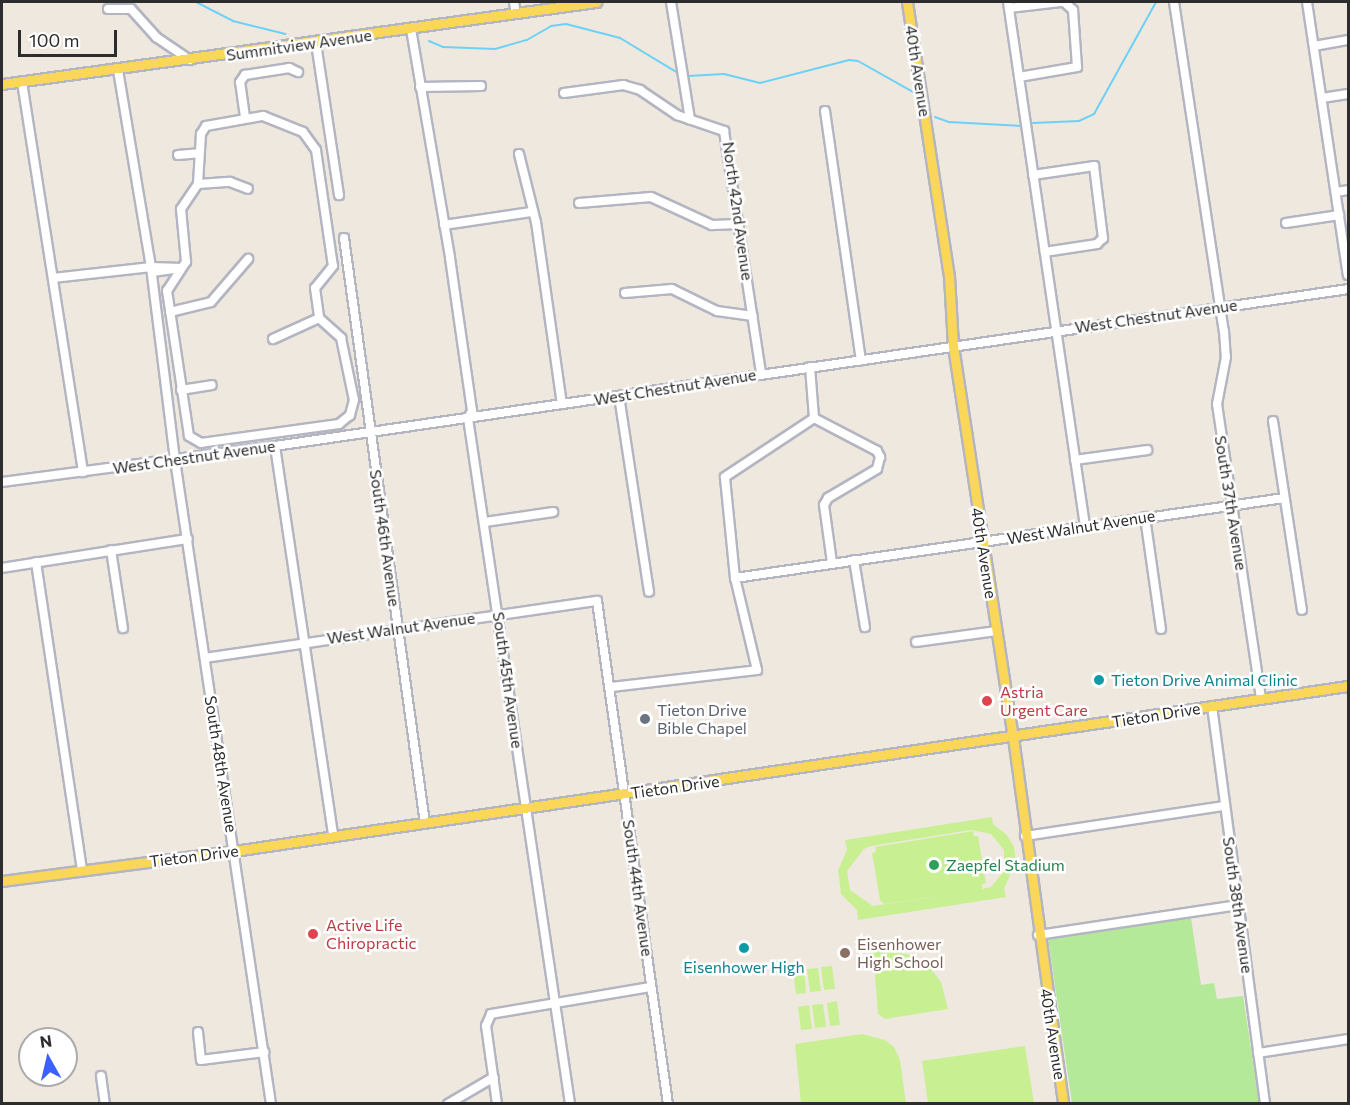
<!DOCTYPE html>
<html>
<head>
<meta charset="utf-8">
<style>
  body { margin:0 }
  #map { position:relative; width:1350px; height:1105px; overflow:hidden; background:#efe8df; font-family:Commissioner,sans-serif }
  div>[style] { position:absolute }
  [style*='--x'] { left:calc(var(--x)*1px); top:calc(var(--y)*1px); width:calc(var(--w)*1px); rotate:calc(var(--a)*1deg) }
  .green>* { inset:0; background:#b3e998 }
  .pitch>* { inset:0; background:#c8f093 }
  .stream>* { height:2px; margin:-1px; padding:0 1px; transform-origin:1px; border-radius:1px; background:#6cd1f7 }
  .roads { filter:drop-shadow(2px 0 #b3b5c1) drop-shadow(-2px 0 #b3b5c1) drop-shadow(0 2px #b3b5c1) drop-shadow(0 -2px #b3b5c1) }
  .minor>* { height:8px; margin:-4px; padding:0 4px; transform-origin:4px; border-radius:4px; background:#fff }
  .major>* { height:9px; margin:-4.5px; padding:0 4.5px; transform-origin:4.5px; border-radius:4.5px; background:#fad659 }
  .dots>* { width:16px; height:16px; translate:-50% -50%; box-sizing:border-box; border:3px solid #fff; border-radius:50% }
  span { translate:-50% -50%; white-space:nowrap; text-align:center; line-height:1.15; -webkit-text-stroke:5px #fff; paint-order:stroke }
  .street-label { font-size:16px; color:#2d2d2d }
  .culture-label { font-size:16px; color:#0d838f }
  .left { translate:0 -50%; text-align:left }
  .health-label { font-size:16px; color:#be3a42 }
  .worship-label { font-size:16px; color:#5b616d }
  .leisure-label { font-size:16px; color:#27864d }
  .education-label { font-size:16px; color:#785e54 }
  .frame { position:absolute; inset:0; border:3px solid #2d2d2d; pointer-events:none }
  .north { position:absolute; left:18px; top:1027px; width:60px; height:60px; box-sizing:border-box; background:#fff; border:2px solid #ababab; border-radius:50%; rotate:352deg; font-size:16px; font-weight:700; line-height:24px; text-align:center; color:#2d2d2d }
  .north::after { content:''; display:block; margin:auto; width:21px; height:27px; background:#3c5fff; clip-path:polygon(50% 0,100% 100%,50% 72%,0 100%) }
  .scale { position:absolute; left:18px; top:30px; width:99px; height:27px; box-sizing:border-box; border:3px solid #2d2d2d; border-top:0; padding-left:8px; font-size:18px; line-height:21px; white-space:nowrap; color:#2d2d2d; -webkit-text-stroke:4px #fff; paint-order:stroke }
</style>
</head>
<body>
<div id="map">
  <div class="green">
    <div style="clip-path:polygon(1191px 918px,1201px 985px,1214px 983px,1217px 999px,1243px 996px,1259px 1103px,1072px 1103px,1048px 938px)"></div>
  </div>
  <div class="pitch">
    <div style="clip-path:polygon(evenodd,992px 817px,993px 824px,1007px 835px,1014px 847px,1016px 861px,1004px 889px,1006px 897px,858px 920px,857px 910px,841px 894px,838px 870px,847px 850px,845px 840px,992px 817px,971px 830px,991px 834px,1004px 850px,1004px 871px,991px 887px,982px 889px,982px 884px,986px 883px,978px 836px,974px 836px,973px 831px,875px 847px,876px 852px,872px 853px,880px 900px,884px 904px,981px 890px,873px 906px,850px 890px,847px 871px,864px 849px,871px 846px,971px 830px)"></div>
    <div style="clip-path:polygon(887px 949px,916px 957px,928px 965px,941px 982px,948px 1009px,885px 1019px,878px 1014px,873px 950px)"></div>
    <div style="clip-path:polygon(832px 966px,835px 989px,824px 990px,821px 967px)"></div>
    <div style="clip-path:polygon(818px 968px,821px 991px,810px 992px,807px 969px)"></div>
    <div style="clip-path:polygon(804px 969px,806px 993px,796px 994px,793px 971px)"></div>
    <div style="clip-path:polygon(837px 1001px,840px 1025px,830px 1026px,827px 1003px)"></div>
    <div style="clip-path:polygon(823px 1004px,826px 1027px,815px 1028px,812px 1005px)"></div>
    <div style="clip-path:polygon(809px 1005px,812px 1029px,801px 1030px,798px 1007px)"></div>
    <div style="clip-path:polygon(862px 1034px,885px 1040px,894px 1047px,900px 1060px,906px 1103px,801px 1103px,795px 1044px)"></div>
    <div style="clip-path:polygon(1025px 1046px,1034px 1103px,928px 1103px,922px 1061px)"></div>
  </div>
  <div class="stream">
    <div style="--x:196;--y:2;--w:42;--a:27.2"></div>
    <div style="--x:233;--y:21;--w:54;--a:14"></div>
    <div style="--x:429;--y:41;--w:15;--a:23"></div>
    <div style="--x:443;--y:47;--w:52;--a:2.2"></div>
    <div style="--x:495;--y:49;--w:33;--a:-16"></div>
    <div style="--x:527;--y:40;--w:28;--a:-30"></div>
    <div style="--x:551;--y:26;--w:15;--a:-8"></div>
    <div style="--x:566;--y:24;--w:56;--a:14.5"></div>
    <div style="--x:620;--y:38;--w:68;--a:31.1"></div>
    <div style="--x:688;--y:76;--w:36;--a:-3"></div>
    <div style="--x:724;--y:74;--w:37;--a:14"></div>
    <div style="--x:760;--y:83;--w:92;--a:-14.5"></div>
    <div style="--x:849;--y:60;--w:9;--a:6"></div>
    <div style="--x:858;--y:61;--w:63;--a:29.4"></div>
    <div style="--x:935;--y:117;--w:15;--a:20"></div>
    <div style="--x:949;--y:122;--w:72;--a:3.2"></div>
    <div style="--x:1033;--y:123;--w:46;--a:-2.5"></div>
    <div style="--x:1079;--y:121;--w:17;--a:-25"></div>
    <div style="--x:1094;--y:114;--w:128;--a:-61"></div>
  </div>
  <div class="roads">
    <div class="minor">
      <div style="--x:514;--y:2;--w:12;--a:81"></div>
      <div style="--x:671;--y:2;--w:119;--a:80.8"></div>
      <div style="--x:1008;--y:2;--w:530;--a:81.64"></div>
      <div style="--x:1174;--y:2;--w:333;--a:81.4"></div>
      <div style="--x:1224;--y:331;--w:26;--a:86"></div>
      <div style="--x:1226;--y:357;--w:48;--a:100.8"></div>
      <div style="--x:1217;--y:404;--w:298;--a:81.5"></div>
      <div style="--x:1307;--y:2;--w:276;--a:81.5"></div>
      <div style="--x:1009;--y:8;--w:52;--a:-6.6"></div>
      <div style="--x:108;--y:9;--w:23;--a:0"></div>
      <div style="--x:131;--y:9;--w:38;--a:48"></div>
      <div style="--x:156;--y:37;--w:41;--a:34.1"></div>
      <div style="--x:411;--y:29;--w:232;--a:80.3"></div>
      <div style="--x:450;--y:258;--w:155;--a:81.8"></div>
      <div style="--x:472;--y:411;--w:8;--a:120"></div>
      <div style="--x:468;--y:418;--w:694;--a:81.54"></div>
      <div style="--x:316;--y:43;--w:154;--a:81.4"></div>
      <div style="--x:1314;--y:46;--w:35;--a:-10"></div>
      <div style="--x:118;--y:70;--w:200;--a:80.5"></div>
      <div style="--x:151;--y:267;--w:194;--a:82.9"></div>
      <div style="--x:175;--y:460;--w:651;--a:81.52"></div>
      <div style="--x:1019;--y:77;--w:59;--a:-9.8"></div>
      <div style="--x:1077;--y:67;--w:57;--a:-94"></div>
      <div style="--x:1073;--y:10;--w:12;--a:-138"></div>
      <div style="--x:22;--y:82;--w:395;--a:81.1"></div>
      <div style="--x:420;--y:87;--w:61;--a:-0.9"></div>
      <div style="--x:564;--y:93;--w:60;--a:-7.7"></div>
      <div style="--x:623;--y:85;--w:18;--a:16"></div>
      <div style="--x:640;--y:90;--w:45;--a:34"></div>
      <div style="--x:677;--y:115;--w:50;--a:18.8"></div>
      <div style="--x:724;--y:131;--w:246;--a:81.3"></div>
      <div style="--x:1322;--y:98;--w:26;--a:-9"></div>
      <div style="--x:825;--y:111;--w:252;--a:81.8"></div>
      <div style="--x:263;--y:116;--w:43;--a:21.8"></div>
      <div style="--x:303;--y:132;--w:22;--a:54"></div>
      <div style="--x:316;--y:150;--w:117;--a:81.7"></div>
      <div style="--x:333;--y:266;--w:28;--a:129"></div>
      <div style="--x:315;--y:288;--w:30;--a:82"></div>
      <div style="--x:319;--y:318;--w:30;--a:42"></div>
      <div style="--x:341;--y:338;--w:63;--a:78.2"></div>
      <div style="--x:354;--y:400;--w:16;--a:105"></div>
      <div style="--x:350;--y:415;--w:14;--a:141"></div>
      <div style="--x:339;--y:424;--w:139;--a:172.2"></div>
      <div style="--x:201;--y:443;--w:14;--a:-150"></div>
      <div style="--x:189;--y:436;--w:147;--a:-98.6"></div>
      <div style="--x:167;--y:291;--w:35;--a:-57"></div>
      <div style="--x:186;--y:262;--w:53;--a:-95.4"></div>
      <div style="--x:181;--y:209;--w:30;--a:-56"></div>
      <div style="--x:198;--y:184;--w:50;--a:-86.6"></div>
      <div style="--x:201;--y:134;--w:9;--a:-58"></div>
      <div style="--x:206;--y:126;--w:58;--a:-10"></div>
      <div style="--x:245;--y:117;--w:35;--a:-98"></div>
      <div style="--x:240;--y:82;--w:9;--a:-54"></div>
      <div style="--x:245;--y:75;--w:45;--a:-9"></div>
      <div style="--x:289;--y:68;--w:10;--a:24"></div>
      <div style="--x:519;--y:154;--w:70;--a:76"></div>
      <div style="--x:536;--y:222;--w:184;--a:81.9"></div>
      <div style="--x:178;--y:155;--w:21;--a:-5"></div>
      <div style="--x:1033;--y:175;--w:62;--a:-8.4"></div>
      <div style="--x:1094;--y:166;--w:73;--a:82.9"></div>
      <div style="--x:1103;--y:238;--w:8;--a:135"></div>
      <div style="--x:1097;--y:244;--w:53;--a:171.3"></div>
      <div style="--x:198;--y:184;--w:32;--a:-4"></div>
      <div style="--x:230;--y:182;--w:19;--a:21"></div>
      <div style="--x:1336;--y:192;--w:12;--a:-9"></div>
      <div style="--x:579;--y:203;--w:72;--a:-4.8"></div>
      <div style="--x:651;--y:197;--w:67;--a:24.7"></div>
      <div style="--x:712;--y:225;--w:27;--a:-2"></div>
      <div style="--x:1286;--y:223;--w:54;--a:-8.6"></div>
      <div style="--x:444;--y:225;--w:88;--a:-8.5"></div>
      <div style="--x:344;--y:238;--w:591;--a:82.12"></div>
      <div style="--x:53;--y:278;--w:99;--a:-6.4"></div>
      <div style="--x:151;--y:267;--w:30;--a:2"></div>
      <div style="--x:181;--y:268;--w:29;--a:172"></div>
      <div style="--x:625;--y:293;--w:47;--a:-4.9"></div>
      <div style="--x:672;--y:289;--w:50;--a:26.1"></div>
      <div style="--x:717;--y:311;--w:36;--a:8"></div>
      <div style="--x:170;--y:312;--w:42;--a:-13.7"></div>
      <div style="--x:211;--y:302;--w:57;--a:-49.3"></div>
      <div style="--x:273;--y:339;--w:51;--a:-24.5"></div>
      <div style="--x:810;--y:367;--w:51;--a:85.5"></div>
      <div style="--x:181;--y:390;--w:31;--a:-9"></div>
      <div style="--x:619;--y:396;--w:198;--a:81.3"></div>
      <div style="--x:814;--y:418;--w:71;--a:27.6"></div>
      <div style="--x:877;--y:451;--w:7;--a:63"></div>
      <div style="--x:880;--y:457;--w:12;--a:104"></div>
      <div style="--x:877;--y:469;--w:57;--a:149.4"></div>
      <div style="--x:828;--y:498;--w:8;--a:120"></div>
      <div style="--x:824;--y:505;--w:59;--a:82.1"></div>
      <div style="--x:1273;--y:421;--w:191;--a:81.3"></div>
      <div style="--x:275;--y:446;--w:394;--a:81.5"></div>
      <div style="--x:1075;--y:460;--w:73;--a:-7.9"></div>
      <div style="--x:2;--y:482;--w:275;--a:-7.5"></div>
      <div style="--x:275;--y:446;--w:1084;--a:-8.32"></div>
      <div style="--x:1145;--y:517;--w:113;--a:81.9"></div>
      <div style="--x:485;--y:522;--w:69;--a:-8.4"></div>
      <div style="--x:111;--y:550;--w:79;--a:81.3"></div>
      <div style="--x:854;--y:560;--w:68;--a:80.7"></div>
      <div style="--x:36;--y:562;--w:311;--a:81.5"></div>
      <div style="--x:2;--y:568;--w:188;--a:-8.9"></div>
      <div style="--x:735;--y:578;--w:555;--a:-8.29"></div>
      <div style="--x:916;--y:642;--w:81;--a:-7.8"></div>
      <div style="--x:205;--y:658;--w:396;--a:-8.3"></div>
      <div style="--x:597;--y:601;--w:508;--a:81.97"></div>
      <div style="--x:611;--y:687;--w:147;--a:-6.6"></div>
      <div style="--x:757;--y:670;--w:95;--a:-103.4"></div>
      <div style="--x:735;--y:578;--w:101;--a:-95.7"></div>
      <div style="--x:725;--y:477;--w:107;--a:-33.5"></div>
      <div style="--x:1212;--y:706;--w:402;--a:82.4"></div>
      <div style="--x:1025;--y:836;--w:201;--a:-8.6"></div>
      <div style="--x:1038;--y:935;--w:202;--a:-8.5"></div>
      <div style="--x:198;--y:1032;--w:28;--a:84"></div>
      <div style="--x:201;--y:1060;--w:64;--a:-7.2"></div>
      <div style="--x:1258;--y:1053;--w:91;--a:-8.8"></div>
      <div style="--x:101;--y:1076;--w:28;--a:82"></div>
      <div style="--x:448;--y:1104;--w:53;--a:-30.4"></div>
      <div style="--x:497;--y:1104;--w:79;--a:-98"></div>
      <div style="--x:486;--y:1026;--w:13;--a:-67"></div>
      <div style="--x:491;--y:1014;--w:162;--a:-9.6"></div>
    </div>
    <div class="major">
      <div style="--x:907;--y:2;--w:277;--a:81.3"></div>
      <div style="--x:949;--y:276;--w:70;--a:86.7"></div>
      <div style="--x:953;--y:346;--w:396;--a:81.3"></div>
      <div style="--x:1013;--y:737;--w:370;--a:82.2"></div>
      <div style="--x:2;--y:84;--w:600;--a:-7.86"></div>
      <div style="--x:2;--y:881;--w:234;--a:-7.4"></div>
      <div style="--x:234;--y:851;--w:1126;--a:-8.43"></div>
    </div>
  </div>
  <div class="dots">
    <div style="left:1099px;top:680px;background:#0f9aa8"></div>
    <div style="left:987px;top:701px;background:#e0444e"></div>
    <div style="left:645px;top:719px;background:#6b7280"></div>
    <div style="left:934px;top:865px;background:#2e9e5b"></div>
    <div style="left:313px;top:934px;background:#e0444e"></div>
    <div style="left:744px;top:948px;background:#0f9aa8"></div>
    <div style="left:845px;top:953px;background:#8d6e63"></div>
  </div>
  <div class="street-label">
    <span style="left:299px;top:45px;rotate:-8deg">Summitview Avenue</span>
    <span style="left:918px;top:71px;rotate:81deg">40th Avenue</span>
    <span style="left:738px;top:211px;rotate:82deg">North 42nd Avenue</span>
    <span style="left:1156px;top:316px;rotate:-8deg">West Chestnut Avenue</span>
    <span style="left:675px;top:387px;rotate:-9deg">West Chestnut Avenue</span>
    <span style="left:194px;top:457px;rotate:-8deg">West Chestnut Avenue</span>
    <span style="left:1231px;top:503px;rotate:81deg">South 37th Avenue</span>
    <span style="left:1081px;top:527px;rotate:-9deg">West Walnut Avenue</span>
    <span style="left:385px;top:538px;rotate:82deg">South 46th Avenue</span>
    <span style="left:984px;top:553px;rotate:81deg">40th Avenue</span>
    <span style="left:401px;top:628px;rotate:-8deg">West Walnut Avenue</span>
    <span style="left:508px;top:680px;rotate:82deg">South 45th Avenue</span>
    <span style="left:1156px;top:715px;rotate:-9deg">Tieton Drive</span>
    <span style="left:221px;top:764px;rotate:81deg">South 48th Avenue</span>
    <span style="left:675px;top:787px;rotate:-8deg">Tieton Drive</span>
    <span style="left:194px;top:856px;rotate:-7deg">Tieton Drive</span>
    <span style="left:638px;top:888px;rotate:82deg">South 44th Avenue</span>
    <span style="left:1238px;top:905px;rotate:82deg">South 38th Avenue</span>
    <span style="left:1053px;top:1034px;rotate:81deg">40th Avenue</span>
  </div>
  <div class="culture-label">
    <span class="left" style="left:1111px;top:680px">Tieton Drive Animal Clinic</span>
    <span style="left:744px;top:967px">Eisenhower High</span>
  </div>
  <div class="health-label">
    <span class="left" style="left:1000px;top:701px">Astria<br>Urgent Care</span>
    <span class="left" style="left:326px;top:934px">Active Life<br>Chiropractic</span>
  </div>
  <div class="worship-label">
    <span class="left" style="left:657px;top:719px">Tieton Drive<br>Bible Chapel</span>
  </div>
  <div class="leisure-label">
    <span class="left" style="left:946px;top:865px">Zaepfel Stadium</span>
  </div>
  <div class="education-label">
    <span class="left" style="left:857px;top:953px">Eisenhower<br>High School</span>
  </div>
  <div class="frame"></div>
  <div class="north">N</div>
  <div class="scale">100 m</div>
</div>
</body>
</html>
